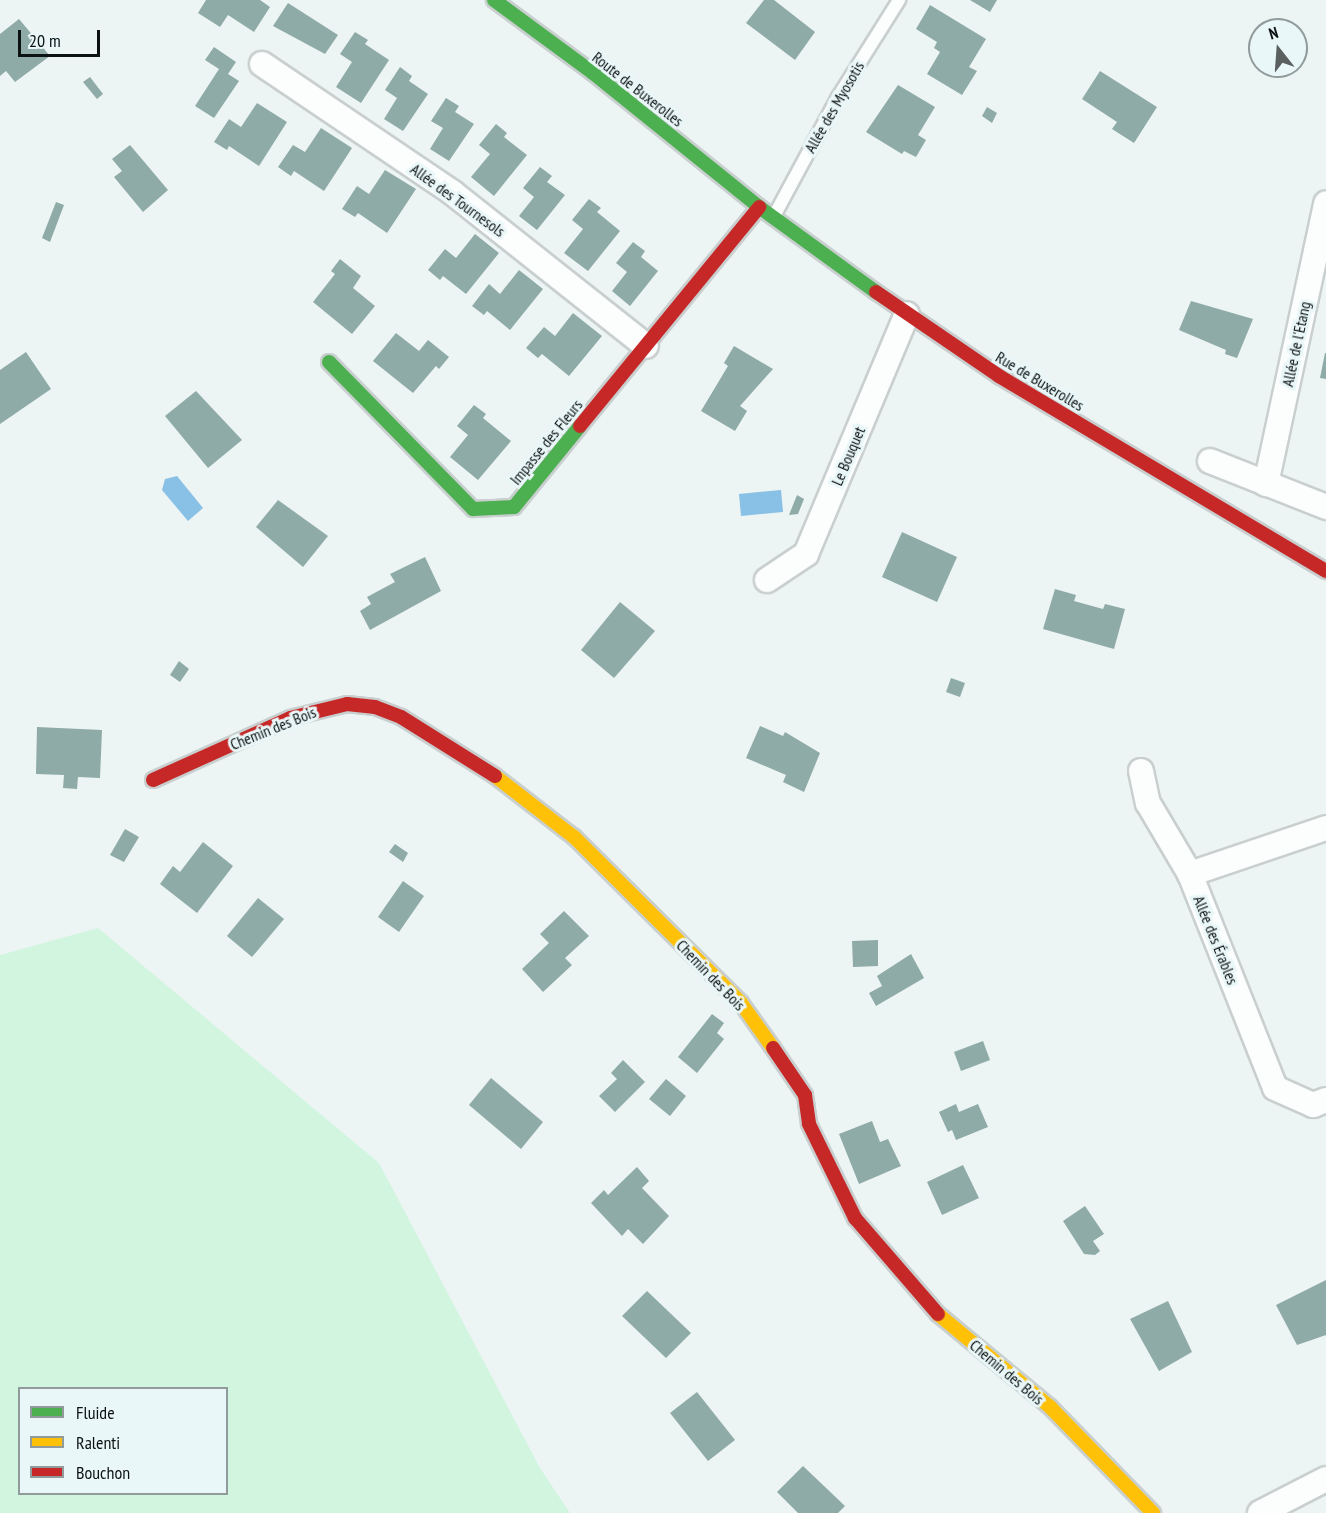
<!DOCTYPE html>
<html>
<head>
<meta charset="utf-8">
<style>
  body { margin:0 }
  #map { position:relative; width:1326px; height:1513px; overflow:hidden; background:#ecf4f4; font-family:"PT Sans Narrow",sans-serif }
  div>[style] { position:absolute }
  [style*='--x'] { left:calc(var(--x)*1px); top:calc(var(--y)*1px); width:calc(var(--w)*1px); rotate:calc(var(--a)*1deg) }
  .green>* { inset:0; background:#d2f5e0 }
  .water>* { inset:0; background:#89c0e5 }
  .building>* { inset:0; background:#8faba7 }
  .roads { filter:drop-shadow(2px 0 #c9cfcf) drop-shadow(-2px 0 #c9cfcf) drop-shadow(0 2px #c9cfcf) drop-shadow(0 -2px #c9cfcf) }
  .lane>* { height:12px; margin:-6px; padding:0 6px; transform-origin:6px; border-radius:6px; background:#fcfdfd }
  .street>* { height:24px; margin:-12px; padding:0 12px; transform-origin:12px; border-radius:12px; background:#fcfdfd }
  .fast>* { height:14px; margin:-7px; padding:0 7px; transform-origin:7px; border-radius:7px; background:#4caf50 }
  .slow>* { height:14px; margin:-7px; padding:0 7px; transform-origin:7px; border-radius:7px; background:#ffc107 }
  .jam>* { height:14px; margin:-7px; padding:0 7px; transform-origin:7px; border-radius:7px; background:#c62828 }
  span { translate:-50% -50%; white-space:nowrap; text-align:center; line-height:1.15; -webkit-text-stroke:6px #e9f7f8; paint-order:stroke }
  .street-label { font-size:16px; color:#0c1111 }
  .legend { position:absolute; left:18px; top:1387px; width:210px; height:108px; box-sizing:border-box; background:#e9f7f8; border:2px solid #919b9c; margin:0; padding:8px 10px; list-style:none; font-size:18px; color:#0c1111 }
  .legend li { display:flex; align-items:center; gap:12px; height:30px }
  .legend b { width:30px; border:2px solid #919b9c }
  .north { position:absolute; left:1248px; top:18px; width:60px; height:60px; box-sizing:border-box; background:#e9f7f8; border:2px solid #919b9c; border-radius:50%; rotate:343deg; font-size:16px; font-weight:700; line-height:24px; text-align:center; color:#0c1111 }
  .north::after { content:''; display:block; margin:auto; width:21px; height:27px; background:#5a6060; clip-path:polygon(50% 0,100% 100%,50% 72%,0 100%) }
  .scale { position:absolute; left:18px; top:30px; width:82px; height:27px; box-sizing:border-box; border:3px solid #0c1111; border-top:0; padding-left:8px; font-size:18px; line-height:21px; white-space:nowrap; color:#0c1111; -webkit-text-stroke:4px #e9f7f8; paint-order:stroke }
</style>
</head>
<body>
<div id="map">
  <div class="green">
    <div style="clip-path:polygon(evenodd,98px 928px,379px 1163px,540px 1468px,570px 1513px,0 1513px,0 955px,98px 928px,20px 1388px,226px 1388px,226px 1494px,20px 1494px,20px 1388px)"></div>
  </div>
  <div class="water">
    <div style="clip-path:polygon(177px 476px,203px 508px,188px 521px,162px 490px,165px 479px)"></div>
    <div style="clip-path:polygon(781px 490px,783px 512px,741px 516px,739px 494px)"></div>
  </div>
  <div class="building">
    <div style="clip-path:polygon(206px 0,260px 0,270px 7px,254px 32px,228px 15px,220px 27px,198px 13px)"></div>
    <div style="clip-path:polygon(764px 0,774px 0,815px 32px,795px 60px,746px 23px)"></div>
    <div style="clip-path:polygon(970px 0,997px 0,990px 12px)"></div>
    <div style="clip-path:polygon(288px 3px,338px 35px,325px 54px,273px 26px)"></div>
    <div style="clip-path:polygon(930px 5px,986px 39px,969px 67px,977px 71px,962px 95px,927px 74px,940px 52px,934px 48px,937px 42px,916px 29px)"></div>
    <div style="clip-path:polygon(19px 19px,50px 56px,15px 82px,6px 71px,0 76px,0 34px)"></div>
    <div style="clip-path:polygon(355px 32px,368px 40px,365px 44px,389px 60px,361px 103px,336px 87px,352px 62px,340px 54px)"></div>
    <div style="clip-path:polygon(214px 47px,236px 62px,228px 74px,239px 81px,214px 118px,195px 106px,219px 69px,205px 60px)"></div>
    <div style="clip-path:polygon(400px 67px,412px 76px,409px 81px,428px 94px,403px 131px,384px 119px,397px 98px,385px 90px)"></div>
    <div style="clip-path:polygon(1100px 71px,1157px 107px,1134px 143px,1112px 129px,1117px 122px,1082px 99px)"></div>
    <div style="clip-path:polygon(90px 77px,103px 94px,97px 99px,83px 82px)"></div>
    <div style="clip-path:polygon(898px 85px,935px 107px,918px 135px,926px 140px,916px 157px,904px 151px,902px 154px,866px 132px)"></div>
    <div style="clip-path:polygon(446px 98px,459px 106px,455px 112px,474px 124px,449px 161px,430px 149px,443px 128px,431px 121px)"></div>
    <div style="clip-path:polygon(257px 103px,287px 122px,259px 166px,229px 146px,227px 150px,214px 142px,229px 119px,241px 127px)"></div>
    <div style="clip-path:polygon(987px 107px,997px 113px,992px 123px,982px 116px)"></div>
    <div style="clip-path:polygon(496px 124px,507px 133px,504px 137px,527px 155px,494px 196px,471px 177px,490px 154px,479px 145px)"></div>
    <div style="clip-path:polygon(321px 128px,352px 148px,324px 191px,294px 171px,291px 176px,278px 167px,293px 145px,305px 152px)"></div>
    <div style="clip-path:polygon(130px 145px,168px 190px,143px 212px,114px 177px,122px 171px,112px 159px)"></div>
    <div style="clip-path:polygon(540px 167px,552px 176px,547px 182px,565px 195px,537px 230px,519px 216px,534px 197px,523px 188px)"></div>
    <div style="clip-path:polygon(385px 170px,416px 189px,387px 233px,358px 213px,355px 217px,342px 209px,357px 186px,369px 194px)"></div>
    <div style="clip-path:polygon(589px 199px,601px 208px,597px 212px,620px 231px,588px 271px,564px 253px,583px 229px,572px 220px)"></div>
    <div style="clip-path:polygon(56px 202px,64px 205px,50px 242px,42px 238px)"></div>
    <div style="clip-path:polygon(475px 234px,499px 253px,466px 294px,443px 276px,440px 280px,428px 270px,445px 249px,456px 258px)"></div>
    <div style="clip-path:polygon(633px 242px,645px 251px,641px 257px,658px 271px,630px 306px,612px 291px,627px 272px,616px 263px)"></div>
    <div style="clip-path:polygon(340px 259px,361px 276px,353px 288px,375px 306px,352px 334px,313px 302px,335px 274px,331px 271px)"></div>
    <div style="clip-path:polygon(519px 270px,543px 289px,510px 330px,487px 311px,484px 315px,472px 306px,489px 284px,500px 294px)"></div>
    <div style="clip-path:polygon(1191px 301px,1253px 319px,1237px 358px,1225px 354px,1226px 350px,1179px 330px)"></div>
    <div style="clip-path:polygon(573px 313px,602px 336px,569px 376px,542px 354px,538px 358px,526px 348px,544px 327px,555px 336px)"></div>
    <div style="clip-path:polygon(396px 333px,419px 351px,428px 340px,449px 357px,439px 369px,436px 366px,413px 393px,373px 361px)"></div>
    <div style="clip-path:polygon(734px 346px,773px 369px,740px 406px,747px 411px,735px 431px,701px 411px,728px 366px,724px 363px)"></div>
    <div style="clip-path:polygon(26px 352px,51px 389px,0 424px,0 370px)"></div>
    <div style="clip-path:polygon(1325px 353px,1326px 353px,1326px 379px,1320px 378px)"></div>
    <div style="clip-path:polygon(196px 391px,242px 440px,208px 468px,165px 416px)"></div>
    <div style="clip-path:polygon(474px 405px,486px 414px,483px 418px,511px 441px,478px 480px,450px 457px,468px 435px,457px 426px)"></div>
    <div style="clip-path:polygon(797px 495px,804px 499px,798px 514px,789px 515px)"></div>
    <div style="clip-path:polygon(278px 500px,328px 536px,303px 567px,256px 527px)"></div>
    <div style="clip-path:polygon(902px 532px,957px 557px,937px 602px,882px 577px)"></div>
    <div style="clip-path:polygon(425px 557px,441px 591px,370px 630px,360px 611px,371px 604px,367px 597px,395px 582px,390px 574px)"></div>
    <div style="clip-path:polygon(1055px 589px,1076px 595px,1074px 601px,1103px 609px,1105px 604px,1125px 609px,1114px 649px,1043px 629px)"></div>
    <div style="clip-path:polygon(620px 602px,655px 631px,614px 678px,581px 650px)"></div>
    <div style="clip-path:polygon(179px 661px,189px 669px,180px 682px,170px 675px)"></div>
    <div style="clip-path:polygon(951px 678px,965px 683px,960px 697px,946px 692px)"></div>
    <div style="clip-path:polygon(760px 726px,783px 736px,785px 732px,820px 753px,804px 792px,783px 782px,786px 775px,746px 758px)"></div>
    <div style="clip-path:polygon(37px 727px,102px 730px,100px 778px,78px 777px,77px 789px,63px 788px,64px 775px,36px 774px)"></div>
    <div style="clip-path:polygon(125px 829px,139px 837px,124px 862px,110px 855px)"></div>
    <div style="clip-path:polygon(203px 842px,233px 866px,197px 913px,160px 884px,173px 866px,180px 872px)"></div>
    <div style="clip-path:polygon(395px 844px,408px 853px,403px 862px,389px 852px)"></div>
    <div style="clip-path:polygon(403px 881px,424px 896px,399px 932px,378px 917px)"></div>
    <div style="clip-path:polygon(258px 898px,284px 919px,252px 957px,227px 936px)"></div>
    <div style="clip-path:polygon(564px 911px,589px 936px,565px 958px,572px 965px,543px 992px,522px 969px,549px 943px,540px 934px)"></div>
    <div style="clip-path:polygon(878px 940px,878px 966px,853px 967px,852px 941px)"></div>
    <div style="clip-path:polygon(911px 954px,924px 978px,876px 1006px,869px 993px,882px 986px,877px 976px)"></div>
    <div style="clip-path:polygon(712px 1014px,724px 1023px,717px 1033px,724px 1039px,697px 1073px,678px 1057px)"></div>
    <div style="clip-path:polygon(983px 1041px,990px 1060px,961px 1071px,954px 1052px)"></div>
    <div style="clip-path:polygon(623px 1060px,645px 1082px,615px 1112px,599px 1096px,617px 1079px,611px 1073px)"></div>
    <div style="clip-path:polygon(491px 1078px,543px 1122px,521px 1149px,469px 1105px)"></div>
    <div style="clip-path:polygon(666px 1079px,686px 1096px,670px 1116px,649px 1099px)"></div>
    <div style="clip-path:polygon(956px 1104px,959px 1112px,978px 1104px,988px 1127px,956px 1140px,952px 1130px,948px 1132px,939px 1112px)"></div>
    <div style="clip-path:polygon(872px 1121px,880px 1142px,888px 1139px,901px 1166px,859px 1184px,839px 1134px)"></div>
    <div style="clip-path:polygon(963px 1165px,979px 1198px,942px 1215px,927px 1182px)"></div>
    <div style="clip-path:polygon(637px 1167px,649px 1181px,642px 1188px,669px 1216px,643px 1244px,628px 1229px,622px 1236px,591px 1203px,604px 1190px,608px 1195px)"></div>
    <div style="clip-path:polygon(1085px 1206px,1104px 1234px,1093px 1241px,1100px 1251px,1095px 1255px,1084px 1254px,1063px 1221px)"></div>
    <div style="clip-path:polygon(1326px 1280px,1326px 1335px,1297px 1345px,1276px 1305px)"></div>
    <div style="clip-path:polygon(647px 1291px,691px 1333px,666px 1358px,622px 1316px)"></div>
    <div style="clip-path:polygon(1168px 1301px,1192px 1352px,1159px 1371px,1130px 1319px)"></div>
    <div style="clip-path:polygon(697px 1392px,735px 1440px,708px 1461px,670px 1413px)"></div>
    <div style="clip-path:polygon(803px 1466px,845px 1506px,838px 1513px,798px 1513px,777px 1492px)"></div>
  </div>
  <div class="roads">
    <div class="lane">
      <div style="--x:774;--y:216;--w:135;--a:-61.7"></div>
      <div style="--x:838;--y:97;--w:115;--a:-57.8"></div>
    </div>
    <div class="street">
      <div style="--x:262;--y:64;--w:230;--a:34"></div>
      <div style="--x:453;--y:193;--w:246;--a:38.4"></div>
      <div style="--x:1210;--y:461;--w:125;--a:21.6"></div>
      <div style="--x:1266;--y:484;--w:287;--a:-77.9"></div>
      <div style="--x:767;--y:580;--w:47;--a:-33.7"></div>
      <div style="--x:806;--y:554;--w:260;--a:-67.2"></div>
      <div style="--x:1141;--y:771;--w:33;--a:78"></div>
      <div style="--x:1148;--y:803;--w:82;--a:59.4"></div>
      <div style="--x:1326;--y:828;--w:144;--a:161.3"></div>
      <div style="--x:1190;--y:874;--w:230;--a:68.3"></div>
      <div style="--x:1275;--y:1088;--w:42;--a:24.1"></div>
      <div style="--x:1313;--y:1105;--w:14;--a:-21"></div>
      <div style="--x:1260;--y:1513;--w:74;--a:-27.3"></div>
    </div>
    <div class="fast">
      <div style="--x:494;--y:0;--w:123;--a:36.4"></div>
      <div style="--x:593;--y:73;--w:213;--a:38.9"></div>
      <div style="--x:759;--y:207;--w:145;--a:36"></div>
      <div style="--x:329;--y:362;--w:206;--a:45.6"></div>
      <div style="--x:473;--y:509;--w:41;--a:-2.8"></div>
      <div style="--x:514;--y:507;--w:104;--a:-50.8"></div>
    </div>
    <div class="slow">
      <div style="--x:495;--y:776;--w:100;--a:37.7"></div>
      <div style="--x:574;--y:837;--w:235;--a:44.8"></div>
      <div style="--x:741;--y:1003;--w:55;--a:54.6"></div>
      <div style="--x:938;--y:1314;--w:146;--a:39.7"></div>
      <div style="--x:1050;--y:1407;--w:148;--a:45.8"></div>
    </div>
    <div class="jam">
      <div style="--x:876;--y:292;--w:149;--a:34.3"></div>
      <div style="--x:999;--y:376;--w:381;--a:30.8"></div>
      <div style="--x:580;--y:426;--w:283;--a:-50.7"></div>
      <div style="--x:153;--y:780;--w:150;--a:-24.3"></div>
      <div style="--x:290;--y:718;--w:59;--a:-13.8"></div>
      <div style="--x:347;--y:704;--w:28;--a:6"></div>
      <div style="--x:375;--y:707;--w:28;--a:21"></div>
      <div style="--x:401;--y:717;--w:111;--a:32.1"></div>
      <div style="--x:773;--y:1048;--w:57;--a:55.8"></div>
      <div style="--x:805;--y:1095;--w:29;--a:82"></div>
      <div style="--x:809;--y:1124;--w:105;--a:63.9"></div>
      <div style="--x:855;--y:1218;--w:127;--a:49.2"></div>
    </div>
  </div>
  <div class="street-label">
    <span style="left:638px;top:89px;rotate:38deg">Route de Buxerolles</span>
    <span style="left:834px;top:107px;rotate:-60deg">Allée des Myosotis</span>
    <span style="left:458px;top:200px;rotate:36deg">Allée des Tournesols</span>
    <span style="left:1296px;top:344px;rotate:-78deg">Allée de l'Etang</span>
    <span style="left:1040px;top:381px;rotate:31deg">Rue de Buxerolles</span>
    <span style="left:546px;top:442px;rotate:-51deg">Impasse des Fleurs</span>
    <span style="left:848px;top:456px;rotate:-67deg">Le Bouquet</span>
    <span style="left:273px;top:728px;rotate:-22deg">Chemin des Bois</span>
    <span style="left:1216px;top:940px;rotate:68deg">Allée des Érables</span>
    <span style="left:711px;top:975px;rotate:46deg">Chemin des Bois</span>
    <span style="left:1007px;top:1372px;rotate:40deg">Chemin des Bois</span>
  </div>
  <ul class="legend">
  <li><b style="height:8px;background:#4caf50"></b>Fluide</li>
  <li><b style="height:8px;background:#ffc107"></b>Ralenti</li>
  <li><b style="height:8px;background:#c62828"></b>Bouchon</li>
  </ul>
  <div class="north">N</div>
  <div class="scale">20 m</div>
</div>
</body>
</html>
